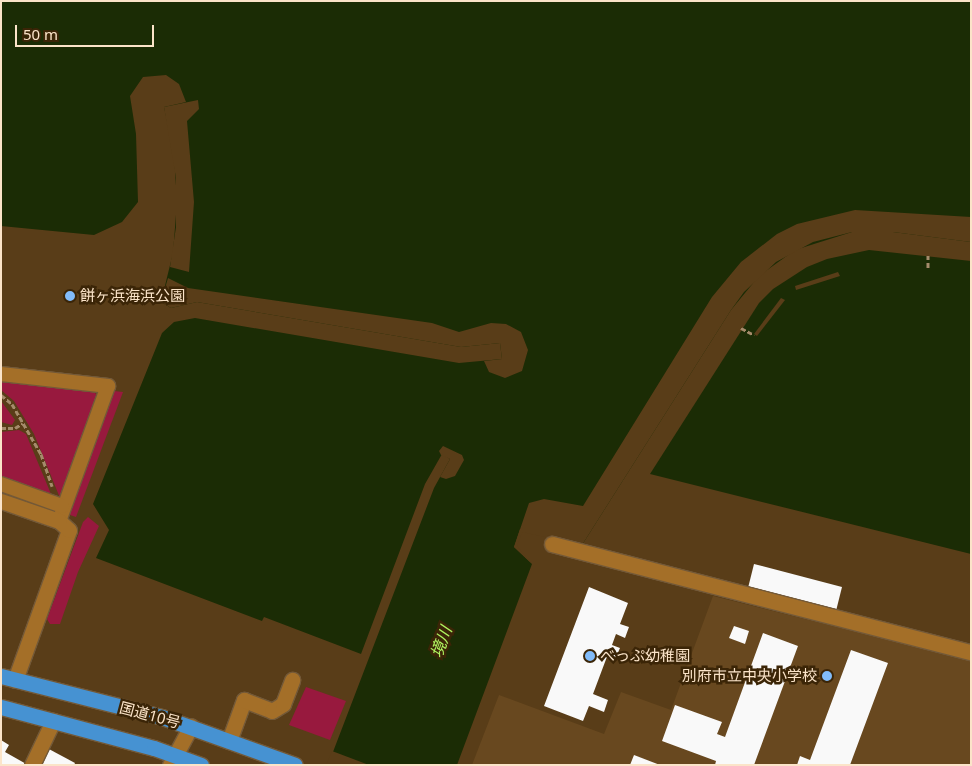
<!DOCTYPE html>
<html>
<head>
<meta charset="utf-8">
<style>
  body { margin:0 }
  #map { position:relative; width:972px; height:766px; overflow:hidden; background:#593d18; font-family:"Noto Sans","Noto Sans JP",sans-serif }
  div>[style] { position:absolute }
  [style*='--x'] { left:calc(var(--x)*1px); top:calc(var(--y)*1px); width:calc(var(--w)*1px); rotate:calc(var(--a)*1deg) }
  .built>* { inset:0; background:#68481f }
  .green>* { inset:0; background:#98193e }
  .water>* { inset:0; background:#1b2c05 }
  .pier>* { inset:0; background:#593d18 }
  .building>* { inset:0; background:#f9f9f9 }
  .path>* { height:3px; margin-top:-1.5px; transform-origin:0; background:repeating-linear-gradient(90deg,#a58b6b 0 5px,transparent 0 7.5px) }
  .roads { filter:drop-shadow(1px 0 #735938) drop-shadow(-1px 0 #735938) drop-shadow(0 1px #735938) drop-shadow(0 -1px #735938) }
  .pedestrian>* { height:14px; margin:-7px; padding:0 7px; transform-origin:7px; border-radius:7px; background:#a46f28 }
  .minor>* { height:15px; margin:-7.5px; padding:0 7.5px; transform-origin:7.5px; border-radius:7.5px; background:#a46f28 }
  .tertiary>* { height:15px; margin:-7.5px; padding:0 7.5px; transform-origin:7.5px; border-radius:7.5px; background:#a46f28 }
  .trunk>* { height:15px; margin:-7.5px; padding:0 7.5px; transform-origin:7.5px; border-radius:7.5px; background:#4692d2 }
  .dots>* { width:14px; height:14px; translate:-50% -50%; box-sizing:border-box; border:2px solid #3b2507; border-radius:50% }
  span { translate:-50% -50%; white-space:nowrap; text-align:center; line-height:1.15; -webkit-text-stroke:5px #3b2507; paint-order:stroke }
  .poi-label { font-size:15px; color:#fbe4c9 }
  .left { translate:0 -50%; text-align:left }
  .right { translate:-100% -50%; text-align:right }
  .street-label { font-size:15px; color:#fbe4c9 }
  .water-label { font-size:16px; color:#aff560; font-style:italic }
  .frame { position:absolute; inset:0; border:2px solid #fbe4c9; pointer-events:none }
  .scale { position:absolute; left:15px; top:25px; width:139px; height:22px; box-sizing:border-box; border:2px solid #fbe4c9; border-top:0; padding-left:6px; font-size:15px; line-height:18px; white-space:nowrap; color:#fbe4c9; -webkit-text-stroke:4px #3b2507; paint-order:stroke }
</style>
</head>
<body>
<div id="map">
  <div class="built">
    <div style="clip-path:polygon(713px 596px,971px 660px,971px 765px,472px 765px,499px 695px,604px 734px,621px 692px,671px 710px)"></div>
  </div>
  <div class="green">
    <div style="clip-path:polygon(1px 377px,92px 390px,96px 394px,99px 401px,60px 498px,34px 434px,14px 401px,1px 390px)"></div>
    <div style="clip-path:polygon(114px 391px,123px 392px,76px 517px,64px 513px)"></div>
    <div style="clip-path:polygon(1px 401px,15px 420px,12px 425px,1px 422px)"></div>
    <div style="clip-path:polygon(19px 430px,26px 434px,51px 494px,1px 476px,1px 432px)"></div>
    <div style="clip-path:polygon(88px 517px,99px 526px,78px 572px,60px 624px,50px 624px,47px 619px,83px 522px)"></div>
    <div style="clip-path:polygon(306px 687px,346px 701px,330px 740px,289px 725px)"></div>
  </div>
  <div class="water">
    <div style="clip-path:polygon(1px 1px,971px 1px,971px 242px,893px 232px,852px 232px,795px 250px,759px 276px,731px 310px,582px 545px,520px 529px,514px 547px,532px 564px,457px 765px,328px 765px,434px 488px,450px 459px,442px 454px,425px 484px,361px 654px,264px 617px,262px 621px,96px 558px,109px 530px,93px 504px,162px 333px,174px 322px,195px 318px,459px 363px,502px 359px,500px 343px,461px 347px,197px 302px,171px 308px,161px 302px,173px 253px,177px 202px,174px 154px,164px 107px,186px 102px,179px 84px,166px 75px,143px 77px,130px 96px,136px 134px,138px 202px,122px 222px,94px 235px,1px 226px)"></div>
    <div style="clip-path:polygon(869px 250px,971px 261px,971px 554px,650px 474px,759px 303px,773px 289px,807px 267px,827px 259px)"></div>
  </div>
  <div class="pier">
    <div style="clip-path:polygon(198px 100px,199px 109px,187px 121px,194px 202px,189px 272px,170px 267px,176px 227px,176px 178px,164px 107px)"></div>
    <div style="clip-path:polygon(855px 210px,971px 217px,971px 242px,893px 232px,852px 232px,813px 242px,776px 262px,744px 292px,731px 310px,582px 545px,522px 532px,517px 546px,532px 564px,514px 547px,529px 503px,544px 499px,583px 506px,712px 297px,741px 262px,777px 234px,797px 224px)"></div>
    <div style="clip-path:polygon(838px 272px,840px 276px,796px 290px,795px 286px)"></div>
    <div style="clip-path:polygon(168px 278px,188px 288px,432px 323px,459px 332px,491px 323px,506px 324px,521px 332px,528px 350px,522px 371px,505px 378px,489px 372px,484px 361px,502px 359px,500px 343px,461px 347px,197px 302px,171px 308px,161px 302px)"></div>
    <div style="clip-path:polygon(781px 298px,785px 300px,757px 336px,754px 334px)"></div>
    <div style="clip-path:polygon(443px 446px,462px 455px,464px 460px,455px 476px,446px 479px,440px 477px,450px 459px,441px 455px,439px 451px)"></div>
    <div style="clip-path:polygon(332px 751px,369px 765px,326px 765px)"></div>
  </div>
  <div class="building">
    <div style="clip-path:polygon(754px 564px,842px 587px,836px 611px,748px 588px)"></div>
    <div style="clip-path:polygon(589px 587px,628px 603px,620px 624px,629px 627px,625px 638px,616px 634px,612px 645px,620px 648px,616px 657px,608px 654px,593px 694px,608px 700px,604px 712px,589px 706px,583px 721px,544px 706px)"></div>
    <div style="clip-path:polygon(734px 626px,749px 631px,745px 644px,729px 638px)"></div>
    <div style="clip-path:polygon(763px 633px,798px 646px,754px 765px,715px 765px,716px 761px,662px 741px,675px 705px,722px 722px,717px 734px,725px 737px)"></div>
    <div style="clip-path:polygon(851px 650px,888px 663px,850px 765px,797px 765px,800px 756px,810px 760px)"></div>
    <div style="clip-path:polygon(1px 740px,9px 745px,5px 752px,28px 765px,1px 765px)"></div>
    <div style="clip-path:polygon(47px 748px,75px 763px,74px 765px,38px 765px)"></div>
    <div style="clip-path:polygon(634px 755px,660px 765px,630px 765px)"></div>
  </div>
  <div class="path">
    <div style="--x:928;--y:255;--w:14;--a:90"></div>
    <div style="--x:741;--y:328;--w:15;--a:28"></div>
    <div style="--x:1;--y:395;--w:14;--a:39"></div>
    <div style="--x:12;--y:404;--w:58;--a:59.9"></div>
    <div style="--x:41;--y:454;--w:34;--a:71"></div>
    <div style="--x:1;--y:428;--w:14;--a:0"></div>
    <div style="--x:15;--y:428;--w:9;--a:-32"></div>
  </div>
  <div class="roads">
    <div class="pedestrian">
      <div style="--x:1;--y:374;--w:108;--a:6.4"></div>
      <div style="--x:108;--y:386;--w:144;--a:109.9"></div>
      <div style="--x:1;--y:484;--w:65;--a:19.8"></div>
    </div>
    <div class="minor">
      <div style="--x:552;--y:544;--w:433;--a:14.5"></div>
      <div style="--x:15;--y:680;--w:159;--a:-70.2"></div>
      <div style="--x:69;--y:530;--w:13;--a:-138"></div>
      <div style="--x:229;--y:741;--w:44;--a:-69.9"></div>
      <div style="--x:244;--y:700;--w:30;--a:21"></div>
      <div style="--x:272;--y:711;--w:13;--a:-32"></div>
      <div style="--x:283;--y:704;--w:26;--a:-69"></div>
      <div style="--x:32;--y:765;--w:49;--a:-64.5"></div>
      <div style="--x:170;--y:765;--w:44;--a:-61.7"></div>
    </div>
    <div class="tertiary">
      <div style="--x:1;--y:501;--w:61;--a:19"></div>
    </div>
    <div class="trunk">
      <div style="--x:1;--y:676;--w:166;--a:14.3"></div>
      <div style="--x:162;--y:717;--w:141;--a:19.8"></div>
      <div style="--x:1;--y:707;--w:158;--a:15"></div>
      <div style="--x:154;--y:748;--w:50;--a:19.9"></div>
    </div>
  </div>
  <div class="dots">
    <div style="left:70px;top:296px;background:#82bcfa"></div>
    <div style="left:590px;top:656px;background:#82bcfa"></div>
    <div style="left:827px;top:676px;background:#82bcfa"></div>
  </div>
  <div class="poi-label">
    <span class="left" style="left:80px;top:296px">餅ヶ浜海浜公園</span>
    <span class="left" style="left:600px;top:656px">べっぷ幼稚園</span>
    <span class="right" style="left:817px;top:676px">別府市立中央小学校</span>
  </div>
  <div class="street-label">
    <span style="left:150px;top:715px;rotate:15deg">国道10号</span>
  </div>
  <div class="water-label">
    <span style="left:441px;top:642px;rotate:-70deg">境川</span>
  </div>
  <div class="frame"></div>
  <div class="scale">50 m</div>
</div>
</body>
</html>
